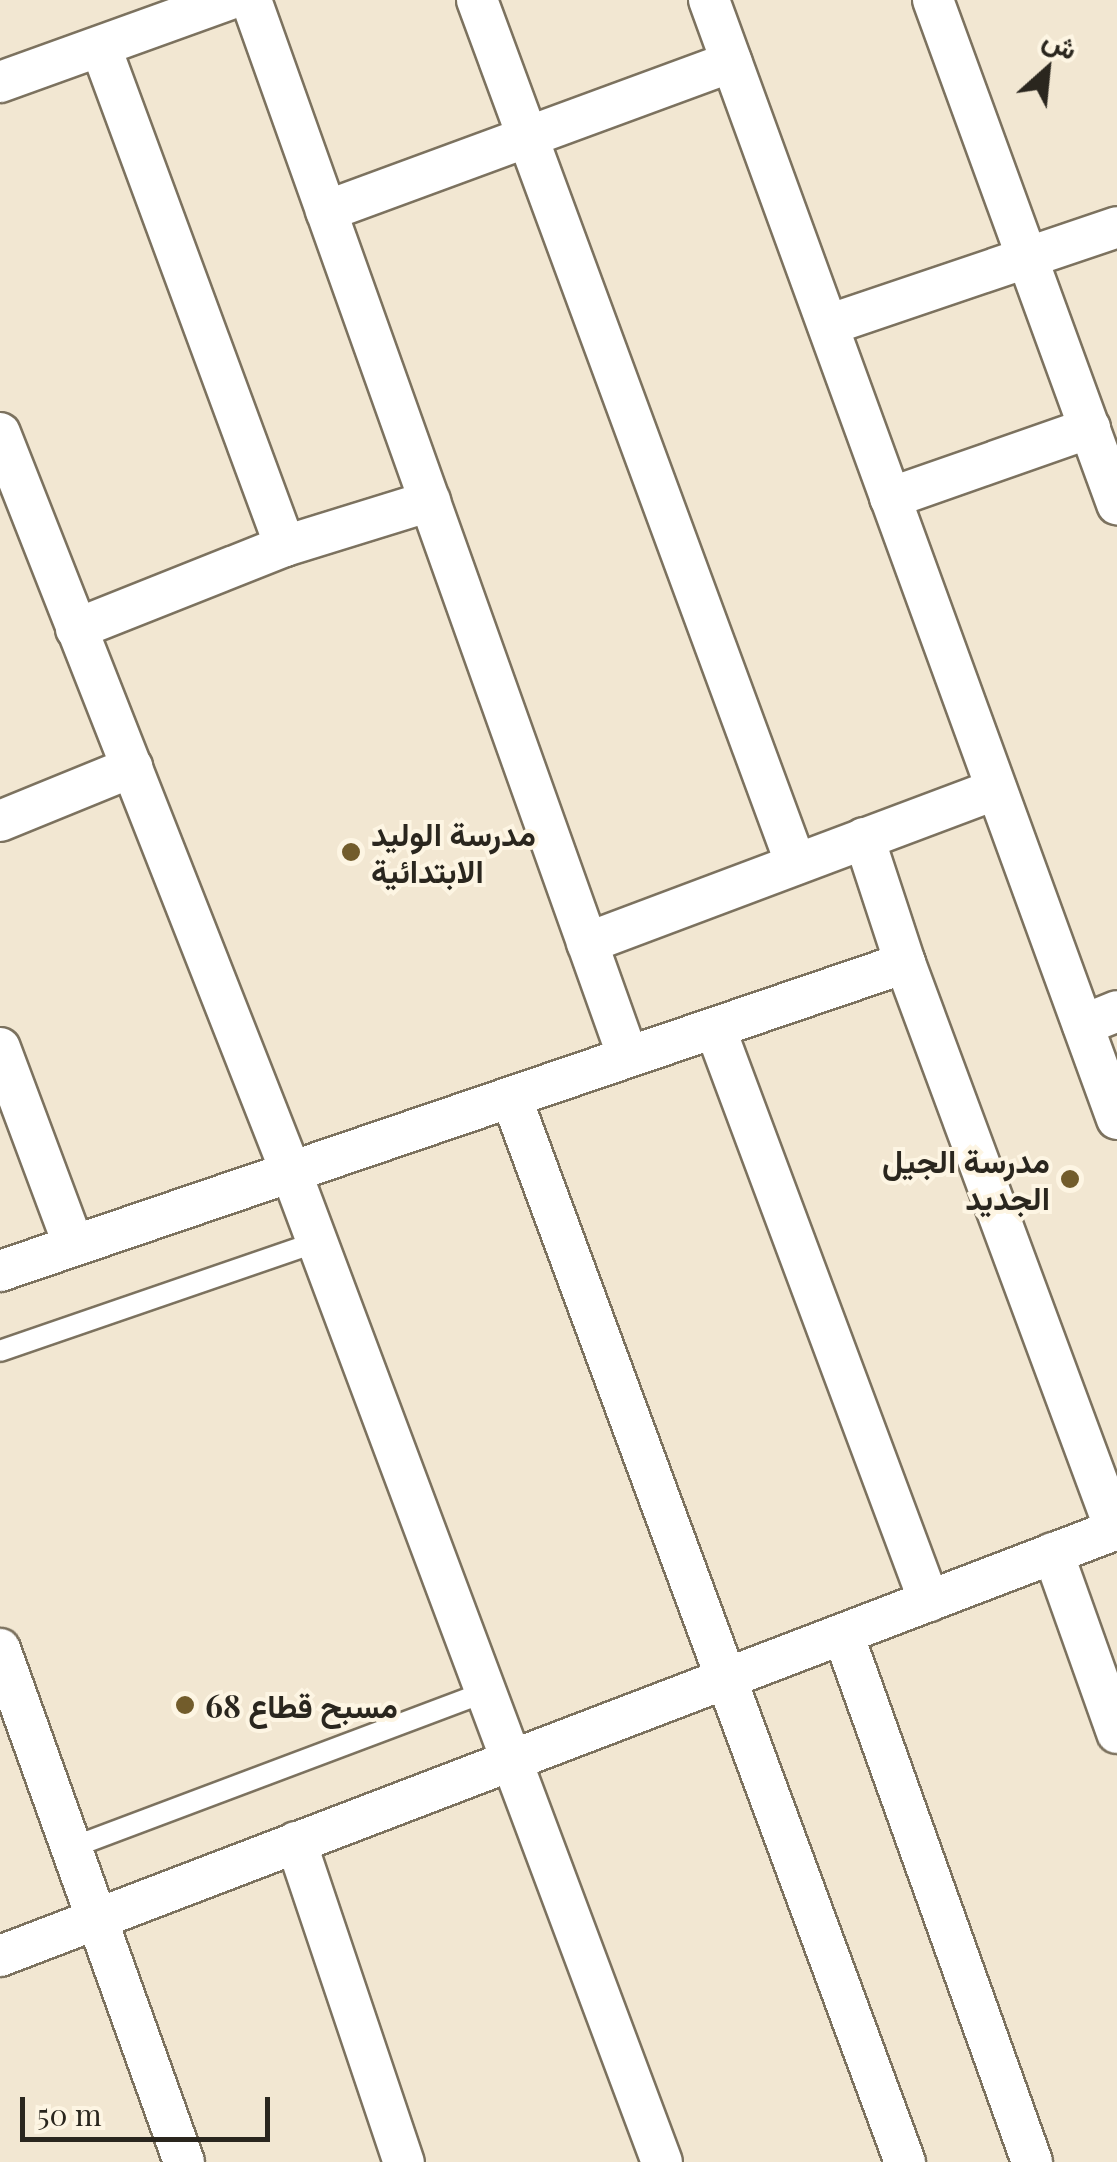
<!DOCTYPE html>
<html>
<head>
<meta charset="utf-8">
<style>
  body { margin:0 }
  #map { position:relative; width:1117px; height:2162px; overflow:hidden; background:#f2e7d2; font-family:"Playfair Display",Vazirmatn,serif }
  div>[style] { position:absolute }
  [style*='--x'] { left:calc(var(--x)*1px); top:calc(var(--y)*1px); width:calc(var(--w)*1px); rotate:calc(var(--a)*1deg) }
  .roads { filter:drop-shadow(2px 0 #7c725f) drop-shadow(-2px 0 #7c725f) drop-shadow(0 2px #7c725f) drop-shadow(0 -2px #7c725f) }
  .lane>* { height:20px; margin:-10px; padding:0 10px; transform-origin:10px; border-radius:10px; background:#fff }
  .street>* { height:40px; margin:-20px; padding:0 20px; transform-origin:20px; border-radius:20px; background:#fff }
  .dots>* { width:28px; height:28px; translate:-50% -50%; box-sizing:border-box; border:5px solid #fdf5e3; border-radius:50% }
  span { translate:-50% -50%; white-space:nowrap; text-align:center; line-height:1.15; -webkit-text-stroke:8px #fdf5e3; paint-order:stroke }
  .poi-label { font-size:32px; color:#2a261e; font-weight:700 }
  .left { translate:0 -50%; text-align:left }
  .right { translate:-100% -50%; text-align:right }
  .north { position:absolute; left:997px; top:20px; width:100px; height:100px; -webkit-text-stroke:8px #fdf5e3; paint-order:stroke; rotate:27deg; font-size:28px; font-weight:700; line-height:40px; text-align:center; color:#2a261e }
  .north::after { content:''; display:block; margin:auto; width:35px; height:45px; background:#2a261e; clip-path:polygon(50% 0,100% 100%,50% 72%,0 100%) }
  .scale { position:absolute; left:20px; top:2097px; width:250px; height:45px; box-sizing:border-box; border:5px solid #2a261e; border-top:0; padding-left:12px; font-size:30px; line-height:35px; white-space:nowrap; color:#2a261e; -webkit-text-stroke:8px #fdf5e3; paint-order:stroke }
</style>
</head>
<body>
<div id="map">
  <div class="roads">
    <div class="lane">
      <div style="--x:0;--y:1351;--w:335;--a:-19"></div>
      <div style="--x:73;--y:1847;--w:440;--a:-20.6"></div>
    </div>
    <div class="street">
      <div style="--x:251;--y:0;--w:1122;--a:70.37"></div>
      <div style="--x:477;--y:0;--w:921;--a:69.74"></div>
      <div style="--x:709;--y:0;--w:1191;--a:69.97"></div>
      <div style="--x:933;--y:0;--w:537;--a:69.94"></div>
      <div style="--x:101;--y:48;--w:531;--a:69.72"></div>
      <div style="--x:0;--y:82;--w:242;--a:-19.8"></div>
      <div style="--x:326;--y:211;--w:432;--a:-20.2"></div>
      <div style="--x:828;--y:325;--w:305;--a:-18.7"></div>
      <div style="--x:0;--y:433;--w:794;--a:68.51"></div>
      <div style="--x:291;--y:1172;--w:1057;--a:69.46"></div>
      <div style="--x:890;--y:498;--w:212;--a:-19.3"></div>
      <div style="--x:76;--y:629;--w:225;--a:-21.7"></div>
      <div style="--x:285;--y:546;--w:152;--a:-17.2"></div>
      <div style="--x:0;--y:821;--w:143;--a:-22.2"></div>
      <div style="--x:864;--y:838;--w:132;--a:71.8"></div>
      <div style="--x:905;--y:963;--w:604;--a:69.64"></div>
      <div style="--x:587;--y:943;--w:437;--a:-20.6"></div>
      <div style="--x:1083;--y:1025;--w:37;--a:-22"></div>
      <div style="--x:715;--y:1028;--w:612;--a:69.52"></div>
      <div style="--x:0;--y:1048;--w:211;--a:69.5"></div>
      <div style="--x:511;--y:1097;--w:1136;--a:69.7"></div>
      <div style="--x:0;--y:1271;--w:956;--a:-18.8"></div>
      <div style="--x:1053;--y:1553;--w:191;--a:70.4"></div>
      <div style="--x:843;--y:1634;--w:561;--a:70.3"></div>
      <div style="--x:0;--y:1649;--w:545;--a:70.27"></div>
      <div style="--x:296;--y:1842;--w:338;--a:71.4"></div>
      <div style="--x:0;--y:1956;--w:1196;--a:-20.92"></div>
    </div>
  </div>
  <div class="dots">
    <div style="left:351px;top:852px;background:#725c2b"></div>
    <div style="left:1070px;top:1179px;background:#725c2b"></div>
    <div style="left:185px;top:1705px;background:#725c2b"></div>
  </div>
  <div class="poi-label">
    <span class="left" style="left:371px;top:852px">مدرسة الوليد<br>الابتدائية</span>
    <span class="right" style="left:1050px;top:1179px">مدرسة الجيل<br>الجديد</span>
    <span class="left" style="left:205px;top:1705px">مسبح قطاع 68</span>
  </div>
  <div class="north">ش</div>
  <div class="scale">50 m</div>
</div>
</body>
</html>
